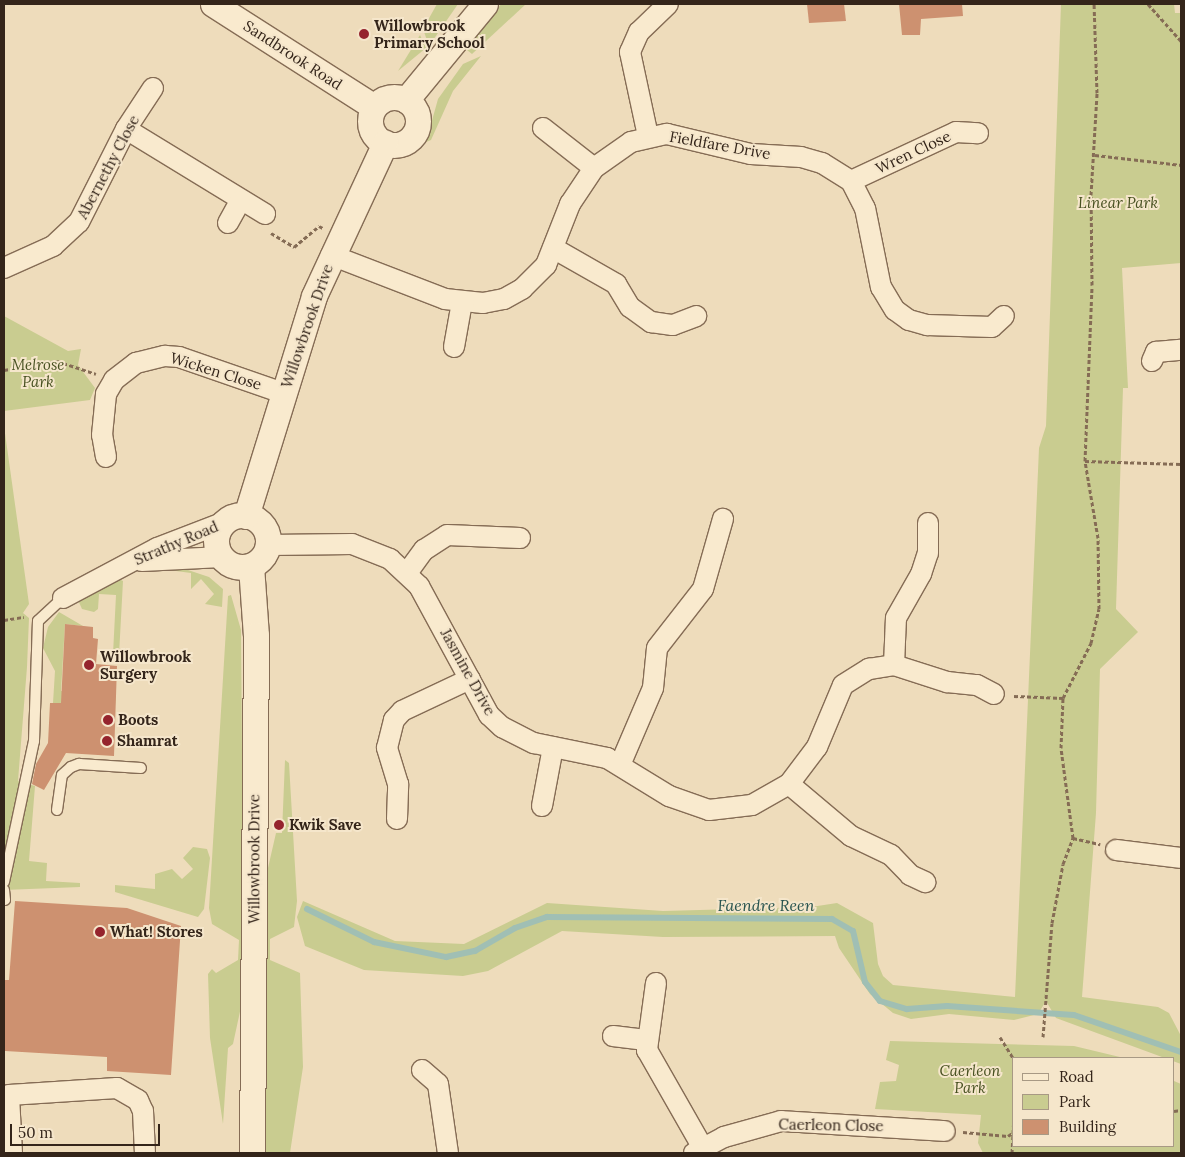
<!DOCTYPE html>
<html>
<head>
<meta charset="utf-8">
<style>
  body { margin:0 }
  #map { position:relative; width:1185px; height:1157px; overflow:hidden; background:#eedcbb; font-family:Lora,serif }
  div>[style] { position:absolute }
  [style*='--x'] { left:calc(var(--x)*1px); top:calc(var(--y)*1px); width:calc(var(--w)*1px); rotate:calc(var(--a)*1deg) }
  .green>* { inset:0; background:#c9cc90 }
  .stream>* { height:6px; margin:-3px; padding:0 3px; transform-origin:3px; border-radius:3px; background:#a0bfb4 }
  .building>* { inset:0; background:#cd9170 }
  .path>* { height:3px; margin-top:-1.5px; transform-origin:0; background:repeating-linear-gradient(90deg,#856c55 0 4px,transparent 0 6.5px) }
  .roads { filter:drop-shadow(1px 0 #856c55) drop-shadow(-1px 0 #856c55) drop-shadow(0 1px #856c55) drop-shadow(0 -1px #856c55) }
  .service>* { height:10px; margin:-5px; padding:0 5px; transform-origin:5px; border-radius:5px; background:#f9eace }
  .minor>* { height:20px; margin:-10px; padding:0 10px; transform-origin:10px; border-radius:10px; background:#f9eace }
  .tertiary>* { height:25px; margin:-12.5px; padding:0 12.5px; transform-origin:12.5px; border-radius:12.5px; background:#f9eace }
  .tertiary>.ring { margin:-12.5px; padding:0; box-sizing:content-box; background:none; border:25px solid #f9eace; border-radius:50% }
  .dots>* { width:14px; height:14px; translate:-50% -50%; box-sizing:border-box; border:2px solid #f5e6cb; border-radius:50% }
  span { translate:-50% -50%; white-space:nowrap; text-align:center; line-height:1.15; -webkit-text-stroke:4px #f5e6cb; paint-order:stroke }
  .poi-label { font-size:15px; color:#34251a; font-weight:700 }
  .left { translate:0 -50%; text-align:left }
  .street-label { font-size:15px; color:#34251a }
  .park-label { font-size:15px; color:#485121; font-style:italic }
  .water-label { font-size:16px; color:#29544f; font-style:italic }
  .frame { position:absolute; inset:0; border:5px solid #34251a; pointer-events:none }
  .legend { position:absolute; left:1012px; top:1057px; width:162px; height:90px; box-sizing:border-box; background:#f5e6cb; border:1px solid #a89984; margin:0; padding:6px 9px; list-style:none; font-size:15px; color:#34251a }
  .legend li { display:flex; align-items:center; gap:10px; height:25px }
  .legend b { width:25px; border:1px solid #a89984 }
  .scale { position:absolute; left:10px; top:1124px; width:150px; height:22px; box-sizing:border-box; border:2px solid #34251a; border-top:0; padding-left:6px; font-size:15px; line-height:18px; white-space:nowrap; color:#34251a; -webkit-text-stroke:4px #f5e6cb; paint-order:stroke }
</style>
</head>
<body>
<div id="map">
  <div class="green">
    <div style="clip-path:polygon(437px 4px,458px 4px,429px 46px,423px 29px)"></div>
    <div style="clip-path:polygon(501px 4px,526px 4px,472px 54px,467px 50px)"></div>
    <div style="clip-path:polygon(1061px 4px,1174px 4px,1175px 13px,1181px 13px,1181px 263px,1122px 268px,1128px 388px,1123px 388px,1116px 609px,1138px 632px,1100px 669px,1096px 813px,1082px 997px,1158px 1007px,1169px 1013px,1181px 1036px,1181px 1064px,1056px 1018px,1046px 1001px,1038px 1014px,1014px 1020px,949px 1014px,911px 1019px,893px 1013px,870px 994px,839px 948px,835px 936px,663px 937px,562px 931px,488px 971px,463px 976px,364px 970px,305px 946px,297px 917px,303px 901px,395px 941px,464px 944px,547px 903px,663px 911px,811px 907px,837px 903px,873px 923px,878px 964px,883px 976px,893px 985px,1015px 997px,1039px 448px,1046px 426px)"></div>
    <div style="clip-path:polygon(420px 35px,426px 48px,398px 71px)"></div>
    <div style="clip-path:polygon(481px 56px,453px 91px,431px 140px,426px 142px,438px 99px,463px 64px)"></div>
    <div style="clip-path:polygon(4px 316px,68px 351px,81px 349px,78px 365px,95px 388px,90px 400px,4px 411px)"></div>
    <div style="clip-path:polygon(4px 426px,29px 604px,23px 613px,29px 618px,27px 667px,18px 781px,35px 786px,29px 861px,47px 863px,46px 881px,80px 883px,80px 887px,4px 890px)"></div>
    <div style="clip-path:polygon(161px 569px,188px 570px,209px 577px,223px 589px,222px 607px,205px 604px,214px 594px,201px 579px,191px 589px,191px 573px)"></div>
    <div style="clip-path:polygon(119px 579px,123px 581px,119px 655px,113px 654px,116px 595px,99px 594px,98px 609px,94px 612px,82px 609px,78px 600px)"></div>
    <div style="clip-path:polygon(231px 595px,241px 630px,244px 993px,233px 1044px,228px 1048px,223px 1124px,210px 1038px,208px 974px,212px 969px,216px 973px,238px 960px,239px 940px,212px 924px,209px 908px,228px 596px)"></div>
    <div style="clip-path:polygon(59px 612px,83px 626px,65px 624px,61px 691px,116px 694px,115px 706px,53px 703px,55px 671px,43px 648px,48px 627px)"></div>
    <div style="clip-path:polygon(285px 760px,289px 763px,297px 901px,294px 927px,270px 939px,270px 960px,300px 973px,303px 1067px,290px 1153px,264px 1153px,265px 881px,276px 833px,282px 833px)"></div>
    <div style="clip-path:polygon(193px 847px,207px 849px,210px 858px,204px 909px,198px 917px,115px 892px,115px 885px,155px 889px,155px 874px,172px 869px,182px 879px,193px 869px,183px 858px)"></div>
    <div style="clip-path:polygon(890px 1041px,1074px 1046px,1124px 1058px,1014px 1058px,1014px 1146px,1174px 1146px,1174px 1081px,1181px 1084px,1181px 1153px,983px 1153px,978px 1143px,981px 1115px,875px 1109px,880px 1082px,896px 1081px,899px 1065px,886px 1060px)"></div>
  </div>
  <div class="stream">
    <div style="--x:307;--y:909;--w:75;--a:26.2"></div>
    <div style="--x:374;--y:942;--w:74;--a:11.8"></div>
    <div style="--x:446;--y:957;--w:30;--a:-12"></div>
    <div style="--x:475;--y:951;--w:46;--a:-29.9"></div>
    <div style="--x:515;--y:928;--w:34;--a:-19"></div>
    <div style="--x:547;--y:917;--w:285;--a:0.4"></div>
    <div style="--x:832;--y:919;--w:24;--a:30"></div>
    <div style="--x:853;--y:931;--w:52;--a:76.8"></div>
    <div style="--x:865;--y:982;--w:24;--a:52"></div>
    <div style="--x:880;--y:1001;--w:28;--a:17"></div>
    <div style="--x:907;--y:1009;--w:40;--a:-4.3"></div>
    <div style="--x:947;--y:1006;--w:127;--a:4.1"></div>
    <div style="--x:1074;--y:1015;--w:113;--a:19.1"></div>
  </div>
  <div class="building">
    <div style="clip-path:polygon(807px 4px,844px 4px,846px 21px,809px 23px)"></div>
    <div style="clip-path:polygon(899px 4px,962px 4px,963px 16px,921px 19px,920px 35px,902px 35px)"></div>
    <div style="clip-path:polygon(65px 624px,93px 627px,93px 638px,98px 639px,96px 664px,117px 666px,114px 756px,66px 753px,44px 790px,32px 784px,36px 764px,48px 743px,50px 703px,61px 703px)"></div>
    <div style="clip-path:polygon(15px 901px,127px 908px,181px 926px,171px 1075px,107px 1071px,107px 1057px,5px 1051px,4px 980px,9px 980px)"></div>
  </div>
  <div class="path">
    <div style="--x:1148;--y:4;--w:50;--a:48.3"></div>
    <div style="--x:1095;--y:155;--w:87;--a:6.6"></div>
    <div style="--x:271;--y:233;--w:27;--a:31"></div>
    <div style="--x:294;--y:247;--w:33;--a:-40"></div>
    <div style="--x:319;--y:226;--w:4;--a:27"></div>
    <div style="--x:4;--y:370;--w:54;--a:-9.6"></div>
    <div style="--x:57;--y:361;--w:41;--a:18.4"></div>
    <div style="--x:1085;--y:461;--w:96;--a:1.8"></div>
    <div style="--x:4;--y:620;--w:20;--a:-9"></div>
    <div style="--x:1014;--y:696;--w:49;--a:2.3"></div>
    <div style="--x:1073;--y:838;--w:28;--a:13"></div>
    <div style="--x:1000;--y:1037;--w:26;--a:58"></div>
    <div style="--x:1043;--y:1037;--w:114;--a:-85.5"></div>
    <div style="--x:1052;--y:923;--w:60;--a:-79.4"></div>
    <div style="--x:1063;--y:864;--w:28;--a:-69"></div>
    <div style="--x:1073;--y:838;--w:91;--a:-97.6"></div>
    <div style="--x:1061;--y:748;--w:50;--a:-87.7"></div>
    <div style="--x:1063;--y:698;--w:62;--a:-63"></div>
    <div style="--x:1091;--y:643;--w:35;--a:-77"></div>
    <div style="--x:1099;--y:609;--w:71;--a:-90.8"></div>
    <div style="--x:1098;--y:538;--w:78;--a:-99.6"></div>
    <div style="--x:1085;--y:461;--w:176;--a:-87.7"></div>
    <div style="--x:1092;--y:285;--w:90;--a:-90.6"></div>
    <div style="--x:1091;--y:195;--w:102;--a:-86.6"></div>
    <div style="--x:1097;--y:93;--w:89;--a:-91.9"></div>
    <div style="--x:1174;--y:1111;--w:7;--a:-8"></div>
    <div style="--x:963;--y:1132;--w:45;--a:5.1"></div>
    <div style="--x:1008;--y:1136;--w:7;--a:-34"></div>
    <div style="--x:1012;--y:1153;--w:34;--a:-87"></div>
  </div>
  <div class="roads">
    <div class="service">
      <div style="--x:57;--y:810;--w:35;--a:-82"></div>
      <div style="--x:62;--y:775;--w:12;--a:-42"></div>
      <div style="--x:71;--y:767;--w:9;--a:-21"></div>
      <div style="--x:79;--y:764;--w:62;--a:3.7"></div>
      <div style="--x:4;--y:882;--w:144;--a:-78"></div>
      <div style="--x:34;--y:741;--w:120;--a:-88.1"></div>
      <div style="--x:38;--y:621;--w:34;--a:-43"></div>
      <div style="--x:4;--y:890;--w:10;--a:84"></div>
    </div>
    <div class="minor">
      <div style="--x:543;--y:128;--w:65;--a:38.1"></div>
      <div style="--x:126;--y:129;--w:163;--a:31.4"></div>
      <div style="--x:648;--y:136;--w:86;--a:-102.1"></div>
      <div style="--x:630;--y:52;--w:22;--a:-66"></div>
      <div style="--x:639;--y:32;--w:40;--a:-44"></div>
      <div style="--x:851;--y:181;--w:116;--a:-25"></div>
      <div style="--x:956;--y:132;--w:22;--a:3"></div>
      <div style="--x:228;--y:223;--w:25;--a:-61"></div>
      <div style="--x:553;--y:248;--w:73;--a:29.7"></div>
      <div style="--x:616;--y:284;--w:27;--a:59"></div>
      <div style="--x:630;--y:307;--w:26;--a:36"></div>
      <div style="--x:651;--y:322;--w:22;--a:8"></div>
      <div style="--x:673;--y:325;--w:25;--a:-21"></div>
      <div style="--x:331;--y:255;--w:122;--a:21.1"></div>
      <div style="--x:445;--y:299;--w:38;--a:6"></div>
      <div style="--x:483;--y:303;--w:21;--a:-11"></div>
      <div style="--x:504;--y:299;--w:21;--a:-29"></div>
      <div style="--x:522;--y:289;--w:34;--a:-45"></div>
      <div style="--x:546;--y:265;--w:66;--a:-68.5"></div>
      <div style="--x:570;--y:204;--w:43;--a:-56.3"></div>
      <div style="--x:594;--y:168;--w:45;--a:-35.1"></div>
      <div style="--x:631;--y:142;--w:37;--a:-13"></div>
      <div style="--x:667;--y:134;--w:86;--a:13.4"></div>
      <div style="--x:751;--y:154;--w:50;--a:3.4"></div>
      <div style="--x:801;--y:157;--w:22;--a:16"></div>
      <div style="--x:822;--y:163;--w:34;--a:32"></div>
      <div style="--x:851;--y:181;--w:30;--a:63"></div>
      <div style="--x:865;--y:208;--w:81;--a:78.6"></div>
      <div style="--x:881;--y:287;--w:27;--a:59"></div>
      <div style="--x:895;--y:310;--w:17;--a:36"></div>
      <div style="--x:909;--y:320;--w:19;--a:16"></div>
      <div style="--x:927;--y:325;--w:65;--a:1.8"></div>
      <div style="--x:992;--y:327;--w:16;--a:-43"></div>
      <div style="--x:4;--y:268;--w:54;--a:-24.2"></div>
      <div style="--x:53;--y:246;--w:35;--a:-43"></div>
      <div style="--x:79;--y:222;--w:104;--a:-63.2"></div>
      <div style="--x:126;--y:129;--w:49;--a:-56.6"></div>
      <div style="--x:454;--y:347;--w:46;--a:-79.9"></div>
      <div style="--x:1152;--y:361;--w:10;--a:-66"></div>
      <div style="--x:1156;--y:352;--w:25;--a:-5"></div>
      <div style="--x:106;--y:457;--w:22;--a:-100"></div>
      <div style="--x:102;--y:435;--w:41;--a:-84.4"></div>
      <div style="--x:106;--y:394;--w:16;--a:-60"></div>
      <div style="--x:114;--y:380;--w:28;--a:-38"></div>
      <div style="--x:136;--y:363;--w:30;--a:-14"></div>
      <div style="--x:165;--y:356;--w:14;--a:4"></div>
      <div style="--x:179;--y:357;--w:110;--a:19.1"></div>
      <div style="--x:268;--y:545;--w:84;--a:-0.7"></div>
      <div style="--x:352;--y:544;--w:41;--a:21.5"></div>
      <div style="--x:390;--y:559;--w:40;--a:43"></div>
      <div style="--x:419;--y:586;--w:147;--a:61.5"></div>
      <div style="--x:489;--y:715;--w:18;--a:43"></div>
      <div style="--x:502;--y:727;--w:36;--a:27"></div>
      <div style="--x:534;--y:743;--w:75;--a:11.6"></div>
      <div style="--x:607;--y:758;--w:73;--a:31.5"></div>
      <div style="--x:669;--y:796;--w:42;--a:19.3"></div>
      <div style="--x:709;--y:810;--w:43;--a:-6.6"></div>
      <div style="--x:752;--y:805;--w:43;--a:-29.6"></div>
      <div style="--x:789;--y:784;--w:46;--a:-52.9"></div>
      <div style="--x:817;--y:747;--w:67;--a:-67.2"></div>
      <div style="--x:843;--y:685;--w:31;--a:-32"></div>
      <div style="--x:869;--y:669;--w:25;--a:-9"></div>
      <div style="--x:894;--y:665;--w:56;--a:17.8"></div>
      <div style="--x:947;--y:682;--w:30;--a:6"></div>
      <div style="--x:977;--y:685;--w:19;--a:28"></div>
      <div style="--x:142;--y:561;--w:80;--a:-2.9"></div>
      <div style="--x:407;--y:573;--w:29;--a:-54"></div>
      <div style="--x:424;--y:550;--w:27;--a:-33"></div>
      <div style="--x:447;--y:535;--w:73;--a:2.4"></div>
      <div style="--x:63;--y:598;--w:106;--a:-28"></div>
      <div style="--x:157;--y:548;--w:73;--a:-20.9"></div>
      <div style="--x:894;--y:665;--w:47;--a:-87.6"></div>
      <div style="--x:896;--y:618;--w:51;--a:-60.4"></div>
      <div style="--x:921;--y:574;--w:22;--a:-72"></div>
      <div style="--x:928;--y:553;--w:30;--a:-90"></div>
      <div style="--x:620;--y:765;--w:84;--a:-66.8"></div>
      <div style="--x:653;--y:688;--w:40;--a:-84.3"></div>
      <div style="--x:657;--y:648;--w:75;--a:-52.1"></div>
      <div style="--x:703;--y:589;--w:73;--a:-74.1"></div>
      <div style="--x:789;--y:784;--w:81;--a:40"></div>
      <div style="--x:851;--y:836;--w:44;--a:25.4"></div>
      <div style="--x:891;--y:855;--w:28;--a:46"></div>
      <div style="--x:910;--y:875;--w:17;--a:25"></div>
      <div style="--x:542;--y:806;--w:60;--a:-79.4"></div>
      <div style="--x:397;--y:819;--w:35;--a:-88"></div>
      <div style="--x:398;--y:784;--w:38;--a:-107"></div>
      <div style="--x:387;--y:748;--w:29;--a:-76"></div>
      <div style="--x:394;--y:720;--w:12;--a:-48"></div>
      <div style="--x:402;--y:711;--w:75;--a:-25.2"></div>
      <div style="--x:1116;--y:850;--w:65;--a:7"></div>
      <div style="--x:656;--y:983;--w:68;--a:97.7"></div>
      <div style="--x:647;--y:1050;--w:113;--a:60.3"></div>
      <div style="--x:613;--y:1036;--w:35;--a:7"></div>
      <div style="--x:422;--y:1070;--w:21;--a:41"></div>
      <div style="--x:438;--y:1084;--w:70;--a:81.8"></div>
      <div style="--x:12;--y:1153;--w:58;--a:-93"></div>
      <div style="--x:9;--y:1095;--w:108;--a:-3.7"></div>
      <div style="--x:117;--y:1088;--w:24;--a:30"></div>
      <div style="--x:138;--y:1100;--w:12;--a:66"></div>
      <div style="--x:143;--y:1111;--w:42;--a:87.3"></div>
      <div style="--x:694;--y:1153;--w:34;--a:-28"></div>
      <div style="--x:724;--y:1137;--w:59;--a:-15.7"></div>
      <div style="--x:781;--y:1121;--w:164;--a:3.5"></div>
    </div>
    <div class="tertiary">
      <div style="--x:213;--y:4;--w:191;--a:32.6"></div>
      <div class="ring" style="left:370px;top:97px;width:23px;height:23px"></div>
      <div style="--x:406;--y:100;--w:124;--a:-50.5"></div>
      <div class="ring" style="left:216px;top:515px;width:27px;height:27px"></div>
      <div style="--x:246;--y:516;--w:230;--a:-72.8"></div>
      <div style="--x:314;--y:296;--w:169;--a:-65.1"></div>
      <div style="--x:251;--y:566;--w:69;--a:85.9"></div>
      <div style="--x:256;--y:635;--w:518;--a:90.44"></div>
    </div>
  </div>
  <div class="dots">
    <div style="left:364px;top:34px;background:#95242d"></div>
    <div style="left:89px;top:665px;background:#95242d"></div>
    <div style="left:108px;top:720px;background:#95242d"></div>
    <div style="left:107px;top:741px;background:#95242d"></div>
    <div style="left:279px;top:825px;background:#95242d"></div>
    <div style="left:100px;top:932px;background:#95242d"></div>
  </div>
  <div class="poi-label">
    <span class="left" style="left:374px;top:34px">Willowbrook<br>Primary School</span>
    <span class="left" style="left:100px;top:665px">Willowbrook<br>Surgery</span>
    <span class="left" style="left:118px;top:720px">Boots</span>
    <span class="left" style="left:117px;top:741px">Shamrat</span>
    <span class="left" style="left:289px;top:825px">Kwik Save</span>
    <span class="left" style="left:110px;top:932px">What! Stores</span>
  </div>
  <div class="street-label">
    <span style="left:293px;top:55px;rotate:33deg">Sandbrook Road</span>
    <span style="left:720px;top:145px;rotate:10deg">Fieldfare Drive</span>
    <span style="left:913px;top:152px;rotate:-25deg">Wren Close</span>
    <span style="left:108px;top:167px;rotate:-62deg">Abernethy Close</span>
    <span style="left:307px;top:326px;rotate:-71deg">Willowbrook Drive</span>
    <span style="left:216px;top:371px;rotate:17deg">Wicken Close</span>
    <span style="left:176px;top:543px;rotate:-23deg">Strathy Road</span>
    <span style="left:468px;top:672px;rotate:61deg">Jasmine Drive</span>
    <span style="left:254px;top:859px;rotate:-90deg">Willowbrook Drive</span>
    <span style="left:831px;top:1125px;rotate:1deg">Caerleon Close</span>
  </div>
  <div class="park-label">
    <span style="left:1118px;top:203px">Linear Park</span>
    <span style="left:38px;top:373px">Melrose<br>Park</span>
    <span style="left:970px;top:1079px">Caerleon<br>Park</span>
  </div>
  <div class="water-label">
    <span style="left:766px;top:905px">Faendre Reen</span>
  </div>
  <div class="frame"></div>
  <ul class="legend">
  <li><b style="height:6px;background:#f9eace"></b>Road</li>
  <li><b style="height:14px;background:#c9cc90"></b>Park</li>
  <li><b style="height:14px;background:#cd9170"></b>Building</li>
  </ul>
  <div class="scale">50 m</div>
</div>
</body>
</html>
